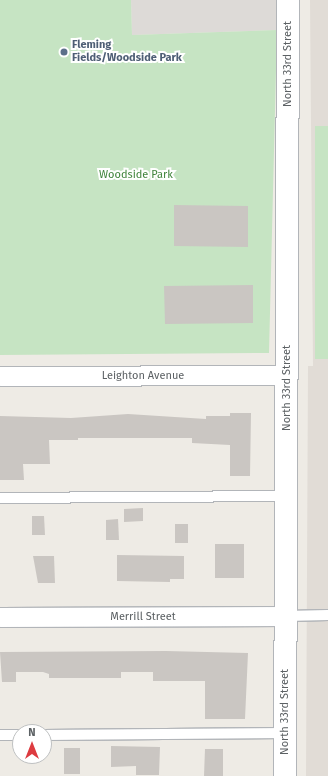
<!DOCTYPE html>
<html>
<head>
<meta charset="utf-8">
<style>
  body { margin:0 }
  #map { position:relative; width:328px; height:776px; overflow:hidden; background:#eeebe5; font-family:"Fira Sans",sans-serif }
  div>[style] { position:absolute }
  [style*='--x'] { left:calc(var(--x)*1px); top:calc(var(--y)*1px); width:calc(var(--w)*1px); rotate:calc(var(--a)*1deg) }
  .industrial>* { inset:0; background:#dddad7 }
  .education>* { inset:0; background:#e1dcd6 }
  .green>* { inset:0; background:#c6e4c3 }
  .building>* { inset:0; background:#cac6c2 }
  .roads { filter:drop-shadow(1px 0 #b2b5b9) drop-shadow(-1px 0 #b2b5b9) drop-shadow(0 1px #b2b5b9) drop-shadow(0 -1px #b2b5b9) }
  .service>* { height:10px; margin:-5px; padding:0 5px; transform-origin:5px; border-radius:5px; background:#fff }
  .minor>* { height:19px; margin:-9.5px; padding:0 9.5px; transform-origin:9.5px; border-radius:9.5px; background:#fff }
  .secondary>* { height:22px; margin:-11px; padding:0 11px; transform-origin:11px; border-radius:11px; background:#fff }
  .dots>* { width:11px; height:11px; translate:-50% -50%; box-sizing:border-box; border:2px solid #fff; border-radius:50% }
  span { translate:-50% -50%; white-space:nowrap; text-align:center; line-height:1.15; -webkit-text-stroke:4px #fff; paint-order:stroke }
  .service-label { font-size:11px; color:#4e5e75; font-weight:700 }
  .left { translate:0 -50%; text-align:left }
  .street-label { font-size:11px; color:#5c6164 }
  .park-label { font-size:11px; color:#40843c }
  .north { position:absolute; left:12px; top:724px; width:40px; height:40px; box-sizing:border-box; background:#fff; border:1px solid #bec0c1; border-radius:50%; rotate:0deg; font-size:11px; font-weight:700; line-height:16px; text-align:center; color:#5c6164 }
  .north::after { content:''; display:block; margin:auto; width:14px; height:18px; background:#dd3b40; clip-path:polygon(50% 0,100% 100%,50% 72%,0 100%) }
</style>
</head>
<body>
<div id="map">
  <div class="industrial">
    <div style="clip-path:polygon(131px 0,277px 0,277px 30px,132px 35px)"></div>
  </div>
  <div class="education">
    <div style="clip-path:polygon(310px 0,328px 0,328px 776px,306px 776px,308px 366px,313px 366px)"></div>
  </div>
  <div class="green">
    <div style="clip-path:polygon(0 0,131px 0,132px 35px,277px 30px,269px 353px,0 355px)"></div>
    <div style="clip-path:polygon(315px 126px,328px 126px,328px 359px,315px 359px)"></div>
  </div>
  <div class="building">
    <div style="clip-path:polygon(174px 205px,248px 206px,248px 247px,174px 246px)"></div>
    <div style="clip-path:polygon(253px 285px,253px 323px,165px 324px,164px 286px)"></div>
    <div style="clip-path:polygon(230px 413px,251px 413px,250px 476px,230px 476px,230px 445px,192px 443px,192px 438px,78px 438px,78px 440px,49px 440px,50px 464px,23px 464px,24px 480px,0 480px,0 416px,71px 418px,128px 414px,206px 419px,206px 416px,230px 416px)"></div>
    <div style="clip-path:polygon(143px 508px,143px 521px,124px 522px,124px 509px)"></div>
    <div style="clip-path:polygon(32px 516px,44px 516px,45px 535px,32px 535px)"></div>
    <div style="clip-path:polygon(118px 519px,119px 540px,106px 540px,106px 520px)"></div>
    <div style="clip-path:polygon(175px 524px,188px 524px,188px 543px,175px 543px)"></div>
    <div style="clip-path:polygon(215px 544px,244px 544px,244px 578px,215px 578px)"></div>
    <div style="clip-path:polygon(117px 555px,184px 556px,184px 579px,170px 579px,170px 582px,117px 581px)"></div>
    <div style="clip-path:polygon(33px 556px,54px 556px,55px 583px,38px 583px)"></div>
    <div style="clip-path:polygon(166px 651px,248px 653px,245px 719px,205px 719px,205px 681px,153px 681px,153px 672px,121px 672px,121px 678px,49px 678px,49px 674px,43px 672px,16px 672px,16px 682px,2px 682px,0 652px)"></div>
    <div style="clip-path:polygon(111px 746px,160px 747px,159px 775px,136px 775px,136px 766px,111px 767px)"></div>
    <div style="clip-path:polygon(64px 748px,80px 748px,80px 774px,64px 774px)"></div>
    <div style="clip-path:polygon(205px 749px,223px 749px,223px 776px,204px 776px)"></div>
  </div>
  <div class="roads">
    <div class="service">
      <div style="--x:0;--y:498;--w:286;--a:-0.4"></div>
      <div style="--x:286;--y:616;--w:42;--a:-1.4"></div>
      <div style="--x:0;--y:735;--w:20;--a:0"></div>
      <div style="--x:44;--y:735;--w:241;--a:-0.5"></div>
    </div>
    <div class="minor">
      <div style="--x:0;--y:376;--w:287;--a:-0.2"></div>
      <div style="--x:0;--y:617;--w:286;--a:-0.2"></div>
    </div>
    <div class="secondary">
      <div style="--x:285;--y:776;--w:776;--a:-89.78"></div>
    </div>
  </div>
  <div class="dots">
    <div style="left:64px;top:52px;background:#5c6f8a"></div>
  </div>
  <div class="service-label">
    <span class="left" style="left:72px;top:52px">Fleming<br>Fields/Woodside Park</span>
  </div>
  <div class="street-label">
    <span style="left:288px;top:64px;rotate:-90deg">North 33rd Street</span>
    <span style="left:143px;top:376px">Leighton Avenue</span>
    <span style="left:287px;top:388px;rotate:-90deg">North 33rd Street</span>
    <span style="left:143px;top:617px">Merrill Street</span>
    <span style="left:285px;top:712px;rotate:-90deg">North 33rd Street</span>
  </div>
  <div class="park-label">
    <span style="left:136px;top:175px">Woodside Park</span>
  </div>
  <div class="north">N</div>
</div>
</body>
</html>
